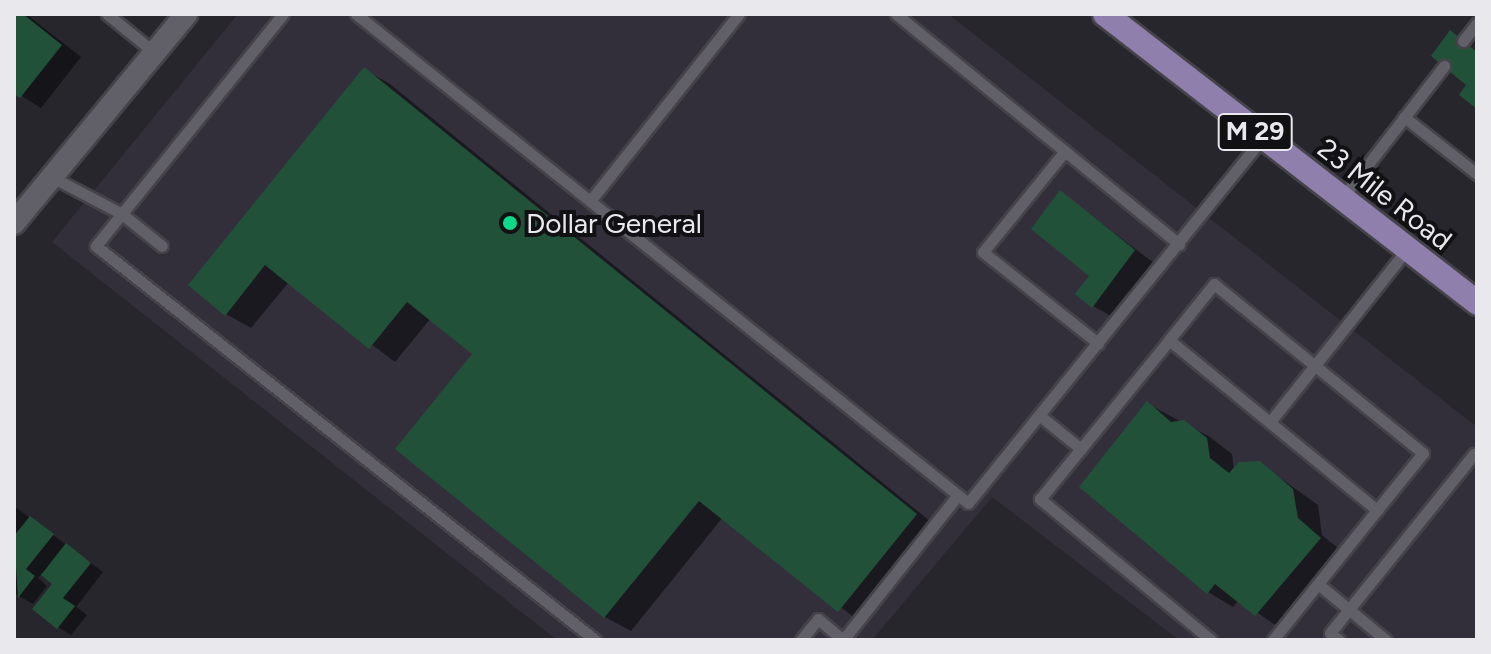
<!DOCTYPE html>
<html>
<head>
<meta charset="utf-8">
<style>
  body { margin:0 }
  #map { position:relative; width:1491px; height:654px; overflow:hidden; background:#28262d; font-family:Figtree,sans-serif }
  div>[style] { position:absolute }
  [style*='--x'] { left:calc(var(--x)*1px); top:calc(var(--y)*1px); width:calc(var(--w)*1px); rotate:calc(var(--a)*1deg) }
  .built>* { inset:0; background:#322f3b }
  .shadow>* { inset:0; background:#0007 }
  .building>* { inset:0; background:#215239 }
  .roads { filter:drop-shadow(2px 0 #454349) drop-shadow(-2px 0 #454349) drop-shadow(0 2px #454349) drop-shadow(0 -2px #454349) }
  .lane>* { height:11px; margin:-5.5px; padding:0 5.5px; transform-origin:5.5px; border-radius:5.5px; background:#615f67 }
  .street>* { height:22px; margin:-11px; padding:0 11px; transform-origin:11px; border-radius:11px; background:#615f67 }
  .primary>* { height:24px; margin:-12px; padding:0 12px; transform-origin:12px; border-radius:12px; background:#8e7fad }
  .dots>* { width:22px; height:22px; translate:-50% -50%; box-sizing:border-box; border:4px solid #111013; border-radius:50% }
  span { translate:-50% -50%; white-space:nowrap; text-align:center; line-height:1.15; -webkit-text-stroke:8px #111013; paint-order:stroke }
  .shield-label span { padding:2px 6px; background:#111013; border:2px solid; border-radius:6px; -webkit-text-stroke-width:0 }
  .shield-label { font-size:26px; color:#e9e8ec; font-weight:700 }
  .street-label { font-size:28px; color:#e9e8ec }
  .poi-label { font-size:28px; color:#e9e8ec }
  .left { translate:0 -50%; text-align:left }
  .frame { position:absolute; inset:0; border:16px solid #e9e8ec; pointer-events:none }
</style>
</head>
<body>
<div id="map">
  <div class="built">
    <div style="clip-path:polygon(238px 14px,948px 14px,1477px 427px,1477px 640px,1179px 640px,992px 497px,872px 640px,557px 640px,52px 242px)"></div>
  </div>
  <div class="shadow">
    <div style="clip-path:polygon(14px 14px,26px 14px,81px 57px,41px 108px,14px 91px)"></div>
    <div style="clip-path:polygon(365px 70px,390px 84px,941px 530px,864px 625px,723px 517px,631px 631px,605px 617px,398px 449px,475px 354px,431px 318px,395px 362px,289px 282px,251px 328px,226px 314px)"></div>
    <div style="clip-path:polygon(1061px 193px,1154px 263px,1113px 317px,1093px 306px,1092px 275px)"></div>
    <div style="clip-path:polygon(1148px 404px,1210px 437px,1232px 454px,1234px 471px,1259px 463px,1318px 505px,1322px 535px,1345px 554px,1281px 629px,1239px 600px,1233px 607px,1208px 592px)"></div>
    <div style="clip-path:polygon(14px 506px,103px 572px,76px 607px,87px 615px,71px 635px,58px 627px,55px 584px,42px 573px,38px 578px,47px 586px,33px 604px,14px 593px,18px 556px)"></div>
  </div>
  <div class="building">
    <div style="clip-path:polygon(14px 14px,23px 14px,62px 45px,20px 98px,14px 94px)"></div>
    <div style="clip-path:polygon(1450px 30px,1477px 52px,1477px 109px,1459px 95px,1466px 85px,1431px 56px)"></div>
    <div style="clip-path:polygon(364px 67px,917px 514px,838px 612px,699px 501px,604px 618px,395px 449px,472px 354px,407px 302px,369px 349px,265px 265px,225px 316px,188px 285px)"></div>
    <div style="clip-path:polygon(1060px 190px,1135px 250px,1092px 308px,1075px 294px,1089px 276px,1031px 229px)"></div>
    <div style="clip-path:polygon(1147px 401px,1171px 422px,1184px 420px,1207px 438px,1210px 458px,1229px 473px,1239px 462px,1260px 461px,1293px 489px,1298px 518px,1321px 538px,1255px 616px,1215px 584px,1207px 594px,1079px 487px)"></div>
    <div style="clip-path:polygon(30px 516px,54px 534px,26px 569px,35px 576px,18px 598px,14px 536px)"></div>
    <div style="clip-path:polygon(66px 543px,91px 563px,63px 598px,75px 606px,57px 629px,32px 609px,52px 584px,41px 575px)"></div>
  </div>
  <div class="roads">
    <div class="lane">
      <div style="--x:107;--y:14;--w:62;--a:39.1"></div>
      <div style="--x:283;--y:14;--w:298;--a:128.9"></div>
      <div style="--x:96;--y:246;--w:636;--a:38.29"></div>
      <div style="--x:356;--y:14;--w:783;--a:38.63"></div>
      <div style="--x:968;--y:503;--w:469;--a:-51.1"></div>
      <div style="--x:896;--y:14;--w:365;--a:39.1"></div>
      <div style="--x:1463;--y:41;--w:23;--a:-52"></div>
      <div style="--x:1404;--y:117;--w:93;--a:38"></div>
      <div style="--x:1065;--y:151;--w:130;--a:129.1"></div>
      <div style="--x:983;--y:252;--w:147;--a:38.4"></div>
      <div style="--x:52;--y:177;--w:79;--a:27.9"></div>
      <div style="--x:122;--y:214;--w:51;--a:38.7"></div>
      <div style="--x:1342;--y:198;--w:167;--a:-52.3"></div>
      <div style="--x:590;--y:201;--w:239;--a:-51.5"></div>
      <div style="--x:1169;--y:340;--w:72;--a:-51.2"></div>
      <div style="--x:1214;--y:284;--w:269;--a:39"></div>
      <div style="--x:1423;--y:453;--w:73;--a:128.9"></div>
      <div style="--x:1039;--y:415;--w:54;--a:39"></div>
      <div style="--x:1270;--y:422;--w:221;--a:-51.6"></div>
      <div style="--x:1318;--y:584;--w:88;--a:39.5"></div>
      <div style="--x:801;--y:640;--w:27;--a:-51"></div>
      <div style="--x:818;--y:619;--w:33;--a:40"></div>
      <div style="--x:843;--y:640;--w:185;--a:-51.6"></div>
      <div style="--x:1211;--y:640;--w:222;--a:-140.5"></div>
      <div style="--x:1040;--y:499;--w:205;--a:-50.9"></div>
      <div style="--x:1169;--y:340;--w:269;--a:39.3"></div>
      <div style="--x:1377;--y:510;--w:166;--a:128.7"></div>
      <div style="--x:1339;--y:640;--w:11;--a:-142"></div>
      <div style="--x:1330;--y:633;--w:230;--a:-51.2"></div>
      <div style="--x:1474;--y:454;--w:4;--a:34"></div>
    </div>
    <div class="street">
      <div style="--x:14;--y:223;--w:271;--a:-50.5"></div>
    </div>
    <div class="primary">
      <div style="--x:1105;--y:14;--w:471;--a:37.8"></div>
    </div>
  </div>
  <div class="dots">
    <div style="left:510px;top:223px;background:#0ed98a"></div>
  </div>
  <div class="shield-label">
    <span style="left:1255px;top:132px">M 29</span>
  </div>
  <div class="street-label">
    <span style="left:1385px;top:194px;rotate:38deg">23 Mile Road</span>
  </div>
  <div class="poi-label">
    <span class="left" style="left:526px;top:223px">Dollar General</span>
  </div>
  <div class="frame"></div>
</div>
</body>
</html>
